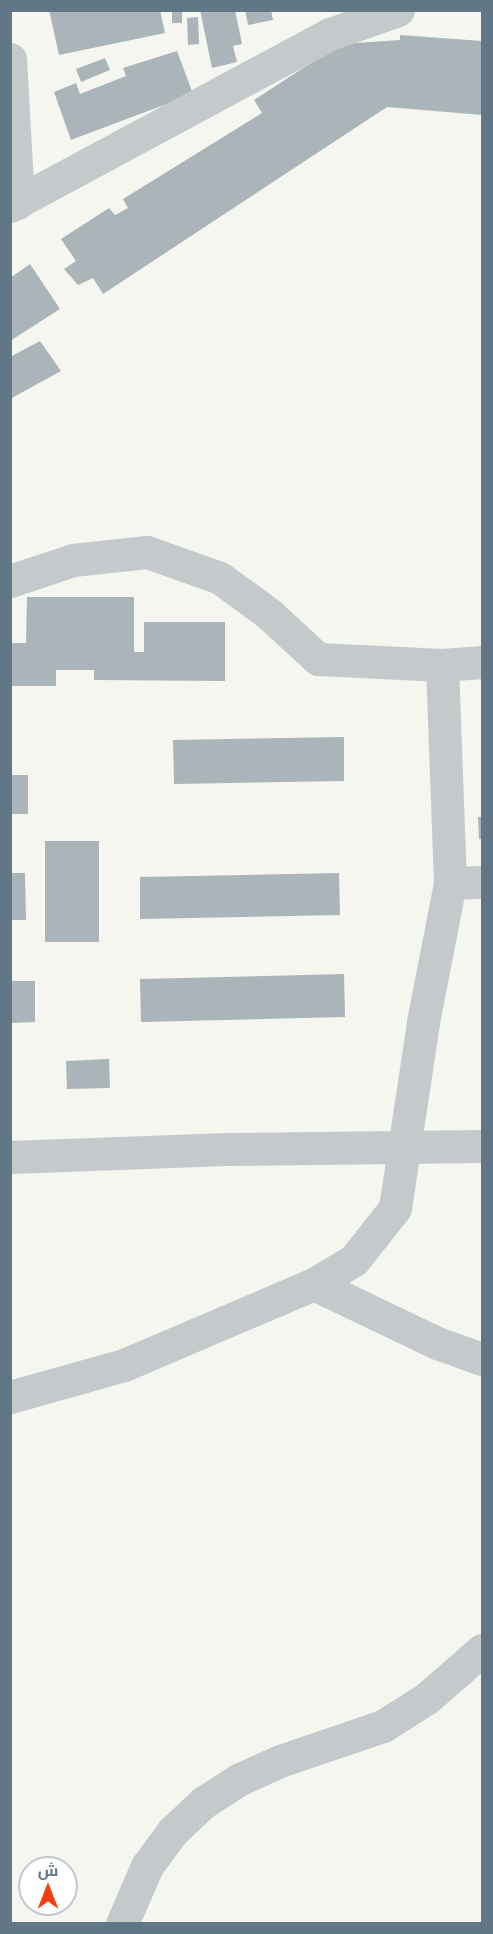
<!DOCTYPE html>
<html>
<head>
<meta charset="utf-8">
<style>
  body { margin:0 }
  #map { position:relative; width:493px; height:1934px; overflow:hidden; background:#f6f6f1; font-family:"Titillium Web",Cairo,sans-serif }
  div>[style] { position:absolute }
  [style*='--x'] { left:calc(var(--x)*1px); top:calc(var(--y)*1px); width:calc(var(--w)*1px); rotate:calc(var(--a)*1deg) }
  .building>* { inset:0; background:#aab4b9 }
  .minor>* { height:33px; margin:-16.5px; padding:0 16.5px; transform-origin:16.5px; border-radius:16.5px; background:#c4c9cb }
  span { translate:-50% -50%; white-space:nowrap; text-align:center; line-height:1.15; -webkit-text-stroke:6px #fff; paint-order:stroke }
  .frame { position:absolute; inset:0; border:12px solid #617785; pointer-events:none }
  .north { position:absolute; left:18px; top:1856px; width:60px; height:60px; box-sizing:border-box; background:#fff; border:2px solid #c0c9ce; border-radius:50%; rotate:0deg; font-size:16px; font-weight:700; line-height:24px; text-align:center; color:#617785 }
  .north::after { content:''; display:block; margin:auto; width:21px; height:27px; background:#f33e13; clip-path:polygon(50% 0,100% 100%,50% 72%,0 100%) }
</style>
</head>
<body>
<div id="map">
  <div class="building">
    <div style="clip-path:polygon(49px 10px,160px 10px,165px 33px,59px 55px)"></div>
    <div style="clip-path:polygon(172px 10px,182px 10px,182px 23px,172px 23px)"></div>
    <div style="clip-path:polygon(200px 10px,235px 10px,242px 44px,233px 46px,237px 62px,212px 68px)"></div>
    <div style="clip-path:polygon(245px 10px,271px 10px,273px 20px,248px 25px)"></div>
    <div style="clip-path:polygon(198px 17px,199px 44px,188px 45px,187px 18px)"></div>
    <div style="clip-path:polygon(400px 35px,482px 41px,482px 115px,387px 107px,103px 294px,93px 278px,78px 285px,64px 269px,76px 261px,61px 239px,109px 208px,115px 215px,128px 208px,123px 199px,262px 113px,254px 100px,340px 44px,400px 40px)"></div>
    <div style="clip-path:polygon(177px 51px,193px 94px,71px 140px,54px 92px,76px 83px,80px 94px,126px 76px,123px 68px)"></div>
    <div style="clip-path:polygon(105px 58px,110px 70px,81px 82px,76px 69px)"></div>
    <div style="clip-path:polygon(30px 264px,60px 309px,10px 341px,10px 278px)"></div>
    <div style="clip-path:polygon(40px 341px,61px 371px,10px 399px,10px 357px)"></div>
    <div style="clip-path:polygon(27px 597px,134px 597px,134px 652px,144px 652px,144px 622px,225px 622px,225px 681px,94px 680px,94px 670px,56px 670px,56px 686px,10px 686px,10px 643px,26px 643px)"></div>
    <div style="clip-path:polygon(344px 737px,344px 781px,174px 784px,173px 740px)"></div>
    <div style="clip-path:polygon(10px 775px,28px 775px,28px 814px,10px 814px)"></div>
    <div style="clip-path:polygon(478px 817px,482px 817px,482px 839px,479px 839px)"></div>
    <div style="clip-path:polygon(45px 841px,99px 841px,99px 942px,45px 942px)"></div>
    <div style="clip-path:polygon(10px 873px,25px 873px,26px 920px,10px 920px)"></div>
    <div style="clip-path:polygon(339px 873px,340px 915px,140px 919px,140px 877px)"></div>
    <div style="clip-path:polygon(344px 974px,345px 1017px,141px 1022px,140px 979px)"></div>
    <div style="clip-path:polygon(10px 981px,35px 981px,35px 1022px,10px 1023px)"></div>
    <div style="clip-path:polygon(109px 1059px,110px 1088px,67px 1089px,66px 1061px)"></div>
  </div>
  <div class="minor">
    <div style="--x:10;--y:59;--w:144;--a:86.8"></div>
    <div style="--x:10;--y:206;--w:363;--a:-28.3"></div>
    <div style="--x:330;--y:34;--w:72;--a:-19.4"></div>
    <div style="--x:10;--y:581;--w:66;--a:-18.4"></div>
    <div style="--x:73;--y:560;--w:74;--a:-6.2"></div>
    <div style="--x:147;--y:552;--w:77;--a:19.6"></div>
    <div style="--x:220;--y:578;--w:59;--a:36.1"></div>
    <div style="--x:268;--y:613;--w:68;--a:42.6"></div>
    <div style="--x:318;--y:659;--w:124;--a:2.8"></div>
    <div style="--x:442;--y:665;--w:40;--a:-4.3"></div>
    <div style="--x:450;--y:883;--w:32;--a:-2"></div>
    <div style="--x:10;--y:1157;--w:217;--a:-2.1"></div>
    <div style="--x:227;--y:1149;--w:255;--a:-0.7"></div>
    <div style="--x:314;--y:1284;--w:47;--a:-31"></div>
    <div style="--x:354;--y:1260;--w:66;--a:-51.7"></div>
    <div style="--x:395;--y:1208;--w:188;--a:-81.4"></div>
    <div style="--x:423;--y:1022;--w:142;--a:-79"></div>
    <div style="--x:450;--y:883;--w:218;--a:-92.1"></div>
    <div style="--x:10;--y:1397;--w:118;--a:-15.7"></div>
    <div style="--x:124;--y:1365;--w:207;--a:-23.1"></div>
    <div style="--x:314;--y:1284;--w:136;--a:25.6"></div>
    <div style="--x:437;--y:1343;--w:48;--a:19.6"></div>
    <div style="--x:122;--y:1924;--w:63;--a:-66.7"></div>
    <div style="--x:147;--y:1866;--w:44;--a:-53.4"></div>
    <div style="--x:173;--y:1831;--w:42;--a:-43.1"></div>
    <div style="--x:204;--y:1802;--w:43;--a:-32.6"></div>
    <div style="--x:240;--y:1779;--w:44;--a:-24.2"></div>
    <div style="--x:280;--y:1761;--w:109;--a:-18.8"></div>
    <div style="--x:383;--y:1726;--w:52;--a:-32.5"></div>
    <div style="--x:427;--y:1698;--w:73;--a:-41.1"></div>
  </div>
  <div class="frame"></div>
  <div class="north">ش</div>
</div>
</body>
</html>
